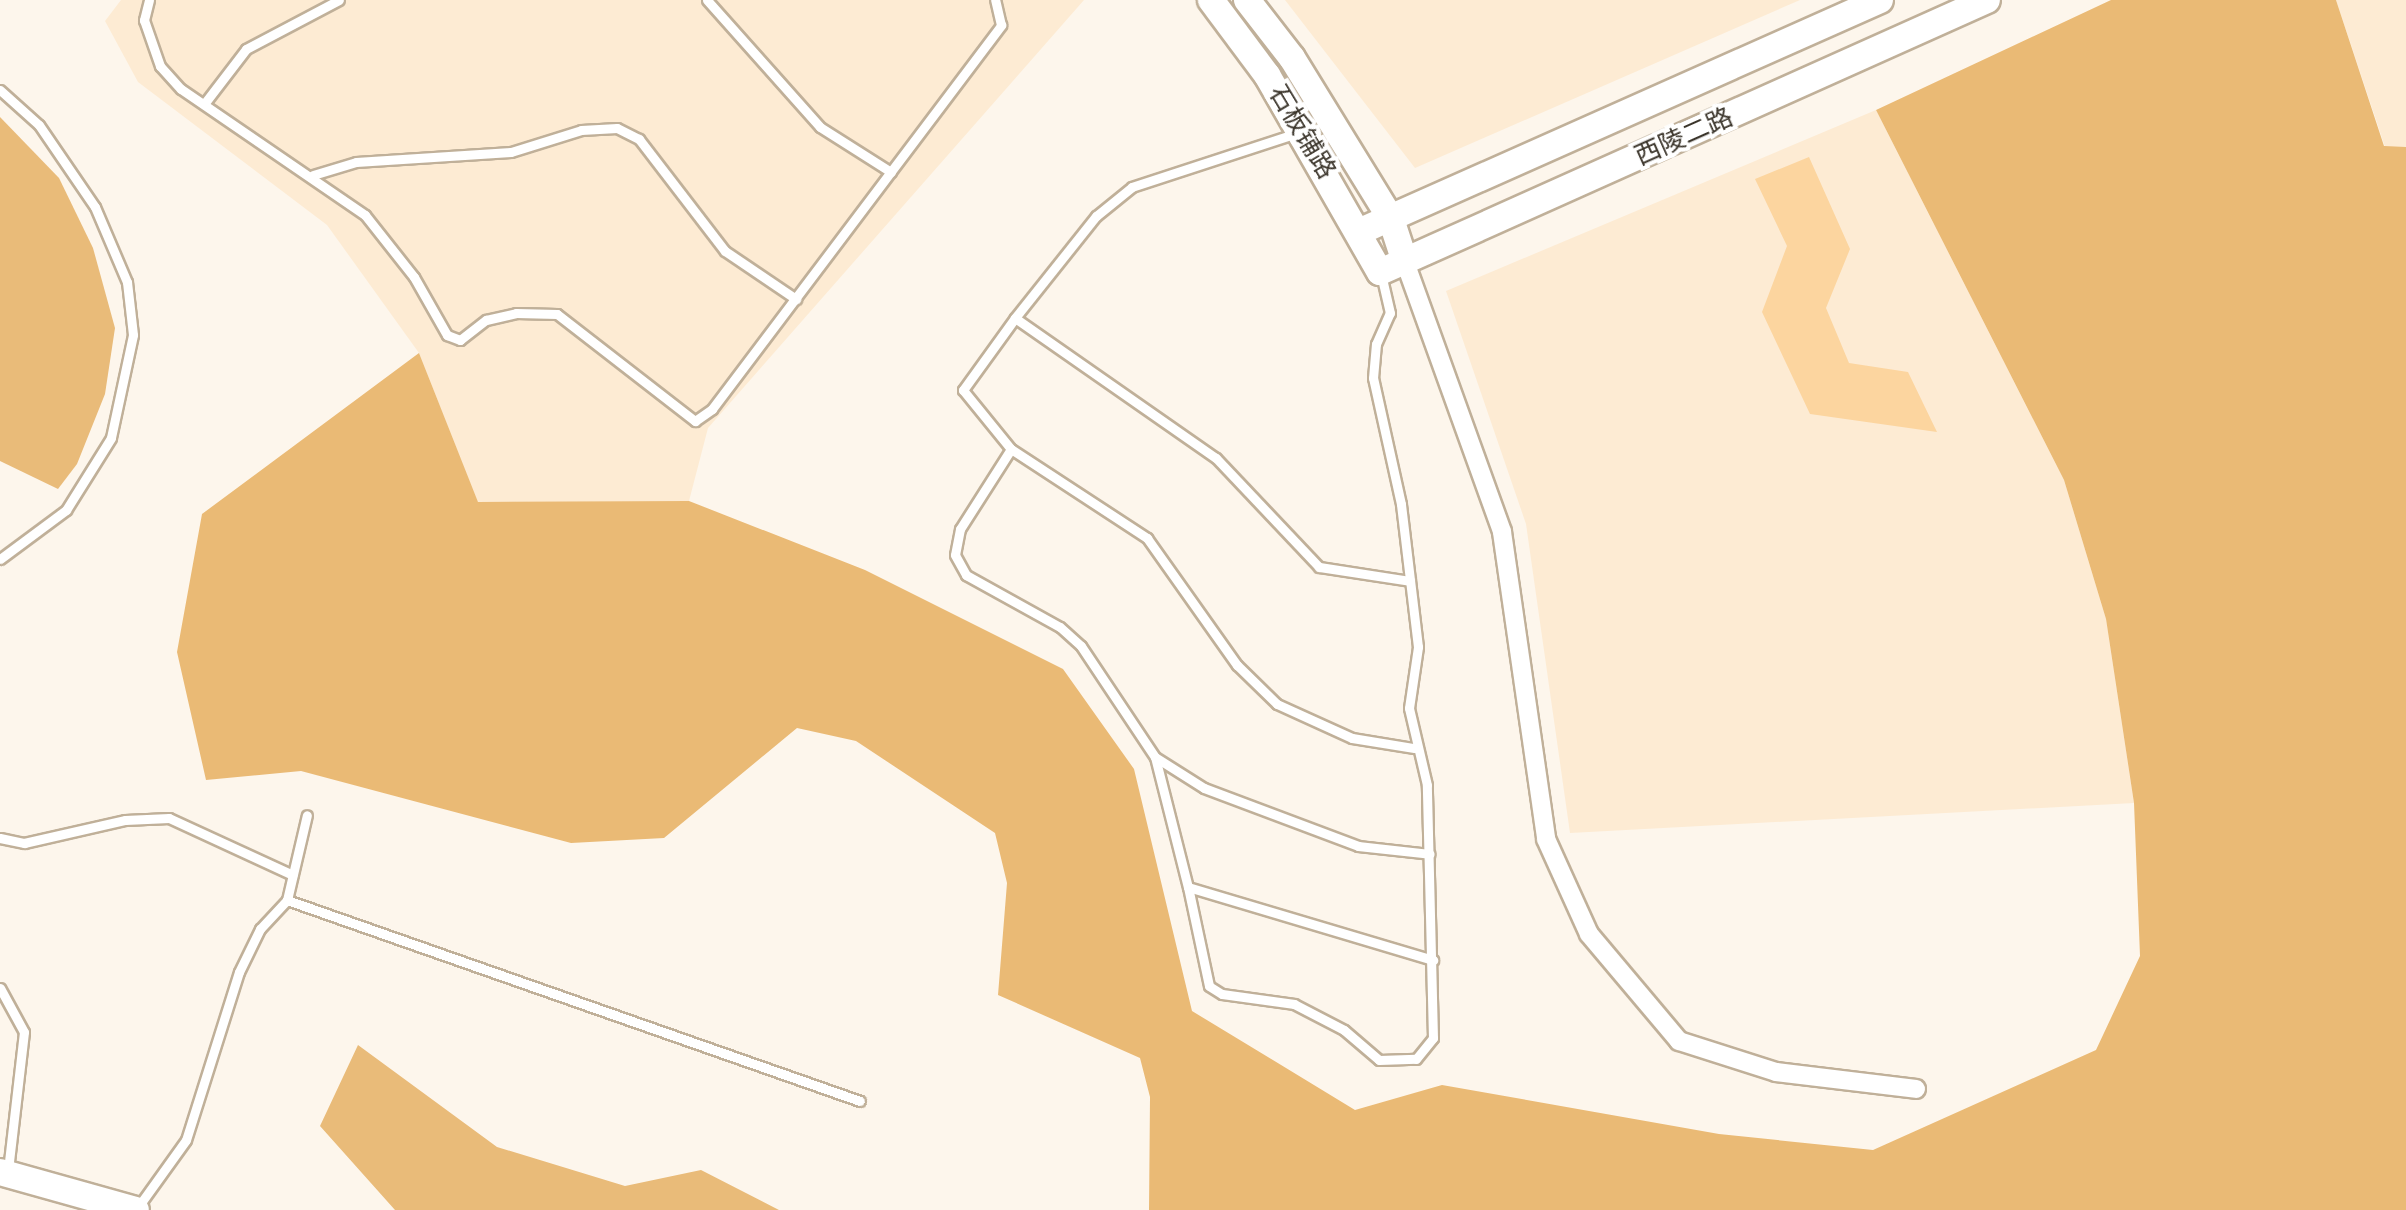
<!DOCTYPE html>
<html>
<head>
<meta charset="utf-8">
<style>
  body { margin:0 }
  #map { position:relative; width:2406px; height:1210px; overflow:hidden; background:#fdf6ec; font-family:Karla,"Noto Sans SC",sans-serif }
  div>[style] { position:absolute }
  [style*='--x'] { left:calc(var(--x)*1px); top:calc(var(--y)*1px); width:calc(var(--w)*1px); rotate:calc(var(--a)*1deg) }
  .built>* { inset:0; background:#fdebd3 }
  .green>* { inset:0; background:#e9bb79 }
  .forest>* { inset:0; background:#eaba75 }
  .building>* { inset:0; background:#fcd59f }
  .roads { filter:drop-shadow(2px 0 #c0b099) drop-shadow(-2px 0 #c0b099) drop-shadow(0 2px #c0b099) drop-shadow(0 -2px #c0b099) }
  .lane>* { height:9px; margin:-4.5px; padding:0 4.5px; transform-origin:4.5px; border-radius:4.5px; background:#fff }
  .street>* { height:18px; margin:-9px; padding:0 9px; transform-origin:9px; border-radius:9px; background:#fff }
  .secondary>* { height:26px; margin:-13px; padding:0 13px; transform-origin:13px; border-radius:13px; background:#fff }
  span { translate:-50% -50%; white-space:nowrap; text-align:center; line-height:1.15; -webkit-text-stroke:8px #fff; paint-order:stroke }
  .street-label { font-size:26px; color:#3b352b }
</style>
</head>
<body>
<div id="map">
  <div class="built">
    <div style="clip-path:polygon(121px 0,1084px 0,708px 428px,689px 501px,478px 503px,419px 353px,327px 225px,138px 82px,105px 21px)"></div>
    <div style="clip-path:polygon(1285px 0,1800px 0,1415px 168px)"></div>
    <div style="clip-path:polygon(2336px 0,2406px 0,2406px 147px,2385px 147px)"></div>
    <div style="clip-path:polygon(1876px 110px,2064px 480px,2106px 619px,2134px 803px,1570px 833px,1526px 524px,1446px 291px)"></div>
  </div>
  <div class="green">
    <div style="clip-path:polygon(0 117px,59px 178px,93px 248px,115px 328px,105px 394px,77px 464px,58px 489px,0 461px)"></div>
    <div style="clip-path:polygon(358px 1045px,497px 1147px,625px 1186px,701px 1170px,779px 1210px,395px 1210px,320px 1126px)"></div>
  </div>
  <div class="forest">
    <div style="clip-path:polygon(2111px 0,2336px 0,2384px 146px,2406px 147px,2406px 1210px,1149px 1210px,1150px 1097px,1140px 1058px,998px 995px,1007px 883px,995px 833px,856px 741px,797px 728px,664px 838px,571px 843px,301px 771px,206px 780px,177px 652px,202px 514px,419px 353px,478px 502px,689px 501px,865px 570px,1063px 669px,1134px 769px,1192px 1011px,1355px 1110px,1442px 1085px,1719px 1134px,1873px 1150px,2096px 1050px,2140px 956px,2134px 803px,2106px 619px,2064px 480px,1876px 110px)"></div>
  </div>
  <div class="building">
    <div style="clip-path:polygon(1809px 157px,1850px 249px,1826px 308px,1849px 363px,1908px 372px,1937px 432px,1810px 414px,1762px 312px,1787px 246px,1755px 179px)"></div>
  </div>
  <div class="roads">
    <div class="lane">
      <div style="--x:149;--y:0;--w:21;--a:104"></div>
      <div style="--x:144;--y:20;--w:49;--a:70.8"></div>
      <div style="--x:160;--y:66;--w:31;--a:48"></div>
      <div style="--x:181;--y:89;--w:223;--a:34.4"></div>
      <div style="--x:365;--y:215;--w:79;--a:51.7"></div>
      <div style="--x:414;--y:277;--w:67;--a:60.4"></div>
      <div style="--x:447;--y:335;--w:14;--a:21"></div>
      <div style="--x:460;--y:340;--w:33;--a:-38"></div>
      <div style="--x:486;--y:320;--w:31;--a:-13"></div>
      <div style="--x:516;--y:313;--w:41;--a:1.4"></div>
      <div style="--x:557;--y:314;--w:175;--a:37.8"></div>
      <div style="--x:695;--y:421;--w:21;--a:-35"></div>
      <div style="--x:712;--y:409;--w:481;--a:-53"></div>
      <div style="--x:1001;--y:25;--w:26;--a:-103"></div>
      <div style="--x:707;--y:0;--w:170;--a:48.3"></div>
      <div style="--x:820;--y:127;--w:84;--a:32.4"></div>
      <div style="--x:0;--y:90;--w:52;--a:41.9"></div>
      <div style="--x:39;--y:125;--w:99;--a:55.7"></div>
      <div style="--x:95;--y:207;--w:82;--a:66.9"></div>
      <div style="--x:127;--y:282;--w:53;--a:83.5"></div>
      <div style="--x:133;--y:335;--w:105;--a:102.1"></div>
      <div style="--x:111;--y:438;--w:85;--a:122"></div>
      <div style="--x:66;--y:510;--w:82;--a:143.4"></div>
      <div style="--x:204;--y:104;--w:69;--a:-52.6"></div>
      <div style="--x:246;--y:49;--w:105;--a:-27.8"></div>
      <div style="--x:1297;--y:133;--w:174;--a:161.9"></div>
      <div style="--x:1132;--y:187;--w:46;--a:141.1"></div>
      <div style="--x:1096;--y:216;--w:130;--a:128.5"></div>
      <div style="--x:1015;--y:318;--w:245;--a:34.9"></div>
      <div style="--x:1216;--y:458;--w:150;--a:46.6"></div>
      <div style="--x:1319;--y:567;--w:92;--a:8.7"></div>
      <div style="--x:313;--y:175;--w:45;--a:-16.8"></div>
      <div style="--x:356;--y:162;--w:155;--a:-3.7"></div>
      <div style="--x:511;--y:152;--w:73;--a:-17.4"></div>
      <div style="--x:581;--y:130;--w:36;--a:-3"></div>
      <div style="--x:617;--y:128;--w:25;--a:27"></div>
      <div style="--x:639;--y:139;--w:141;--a:52.5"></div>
      <div style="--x:725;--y:251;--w:86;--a:34.1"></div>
      <div style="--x:1015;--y:318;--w:89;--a:125.8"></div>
      <div style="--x:963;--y:390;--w:76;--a:50.9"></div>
      <div style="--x:1011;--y:449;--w:163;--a:33.2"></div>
      <div style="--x:1147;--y:538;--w:156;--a:54.7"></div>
      <div style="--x:1237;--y:665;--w:56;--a:44.3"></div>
      <div style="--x:1277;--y:704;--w:82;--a:24.4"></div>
      <div style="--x:1352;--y:738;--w:63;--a:9.2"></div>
      <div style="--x:1011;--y:449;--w:95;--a:122.5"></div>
      <div style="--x:960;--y:529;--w:26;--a:101"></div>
      <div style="--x:955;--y:555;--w:23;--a:61"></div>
      <div style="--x:966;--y:575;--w:107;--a:29"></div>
      <div style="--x:1060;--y:627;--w:28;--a:42"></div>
      <div style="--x:1081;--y:646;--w:133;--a:56.3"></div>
      <div style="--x:1155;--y:757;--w:58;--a:32.3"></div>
      <div style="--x:1204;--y:788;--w:165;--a:20.6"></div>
      <div style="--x:1358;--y:846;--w:72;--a:6.3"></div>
      <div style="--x:1155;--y:757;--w:134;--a:75.8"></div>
      <div style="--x:1188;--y:887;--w:256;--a:16.6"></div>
      <div style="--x:0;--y:838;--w:25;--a:12"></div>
      <div style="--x:24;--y:843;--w:104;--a:-12.8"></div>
      <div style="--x:125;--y:820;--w:44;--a:-2.6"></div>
      <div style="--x:169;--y:818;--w:136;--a:24.7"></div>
      <div style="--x:1188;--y:887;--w:101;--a:78"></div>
      <div style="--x:1209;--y:986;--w:15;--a:32"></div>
      <div style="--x:1222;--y:994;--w:73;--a:7.9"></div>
      <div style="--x:1294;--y:1004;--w:56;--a:27.5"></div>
      <div style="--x:1344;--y:1030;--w:46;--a:40.6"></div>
      <div style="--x:1379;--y:1060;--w:37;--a:-2"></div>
      <div style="--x:1416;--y:1059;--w:27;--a:-51"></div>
      <div style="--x:1433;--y:1038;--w:253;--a:-91.4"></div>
      <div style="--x:1427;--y:785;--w:79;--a:-103.2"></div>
      <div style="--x:1409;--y:708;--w:62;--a:-81.6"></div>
      <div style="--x:1418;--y:647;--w:144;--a:-96.8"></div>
      <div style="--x:1401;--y:504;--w:129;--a:-102.5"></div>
      <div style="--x:1373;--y:378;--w:34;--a:-85"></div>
      <div style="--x:1376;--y:344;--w:34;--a:-66"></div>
      <div style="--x:1390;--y:313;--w:39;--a:-103"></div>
      <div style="--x:287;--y:900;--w:87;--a:-76.8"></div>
      <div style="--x:0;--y:988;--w:50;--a:61.4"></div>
      <div style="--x:24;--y:1032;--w:140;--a:96.6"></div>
      <div style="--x:138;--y:1207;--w:82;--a:-54.4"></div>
      <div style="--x:186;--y:1140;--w:176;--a:-72.5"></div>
      <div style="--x:239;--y:972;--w:48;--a:-64"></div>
      <div style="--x:260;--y:929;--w:40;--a:-47"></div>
      <div style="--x:287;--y:900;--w:607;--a:19.33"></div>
    </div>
    <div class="street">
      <div style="--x:1405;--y:262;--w:287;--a:70.2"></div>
      <div style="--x:1502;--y:532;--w:310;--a:81.8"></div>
      <div style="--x:1546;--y:839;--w:104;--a:65.6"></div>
      <div style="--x:1589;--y:934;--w:140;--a:49.9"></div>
      <div style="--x:1679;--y:1041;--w:102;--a:17.7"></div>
      <div style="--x:1776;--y:1072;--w:141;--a:6.9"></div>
    </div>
    <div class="secondary">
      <div style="--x:1211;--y:0;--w:94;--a:53.3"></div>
      <div style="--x:1267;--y:75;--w:227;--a:60.2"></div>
      <div style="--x:1380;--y:272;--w:665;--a:-24.14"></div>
      <div style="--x:1247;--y:0;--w:73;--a:52.2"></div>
      <div style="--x:1292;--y:58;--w:189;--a:58.4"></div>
      <div style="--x:1391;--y:219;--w:45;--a:72"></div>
      <div style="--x:1361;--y:231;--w:568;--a:-23.99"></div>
      <div style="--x:0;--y:1172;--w:141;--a:15.6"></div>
    </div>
  </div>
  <div class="street-label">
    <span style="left:1302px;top:132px;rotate:59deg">石板铺路</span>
    <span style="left:1684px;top:137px;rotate:-24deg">西陵二路</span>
  </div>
</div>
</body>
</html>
